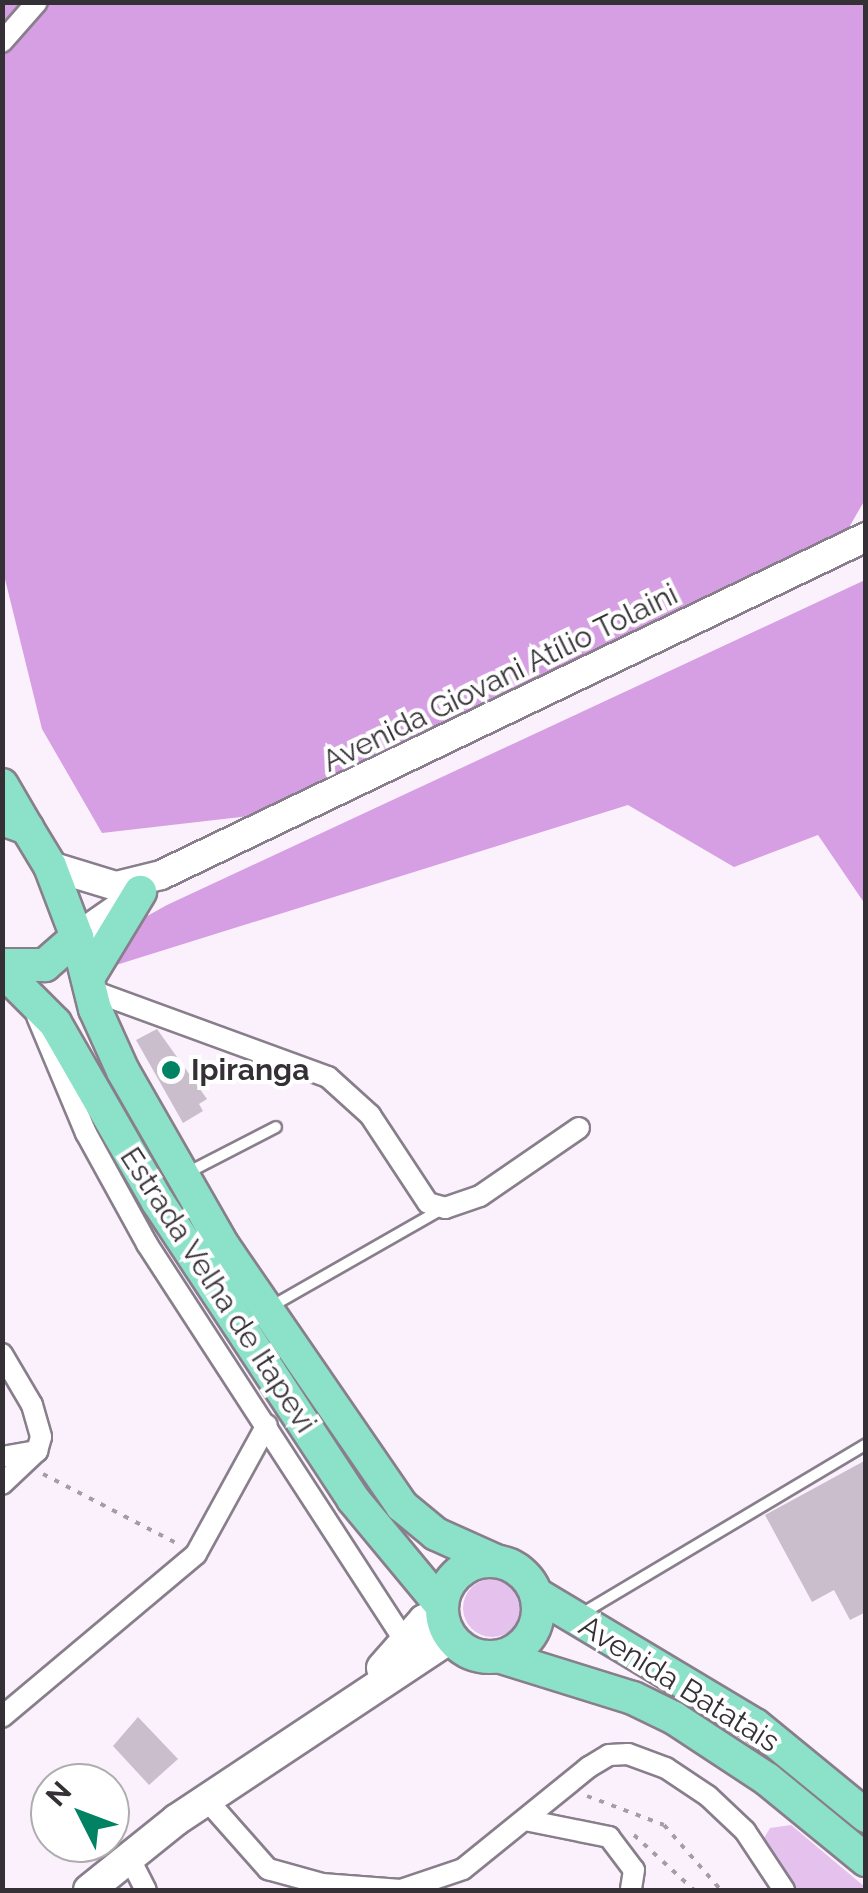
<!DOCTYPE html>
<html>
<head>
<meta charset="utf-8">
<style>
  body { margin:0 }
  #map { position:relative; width:868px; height:1893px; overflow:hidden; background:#fbf1fd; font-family:Raleway,sans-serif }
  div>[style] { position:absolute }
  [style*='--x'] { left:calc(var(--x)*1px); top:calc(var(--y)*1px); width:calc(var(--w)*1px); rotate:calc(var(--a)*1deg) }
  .green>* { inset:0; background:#e5c2ed }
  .round { border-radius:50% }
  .forest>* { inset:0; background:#d69ee3 }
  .building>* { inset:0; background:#cabecd }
  .path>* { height:4px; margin-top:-2px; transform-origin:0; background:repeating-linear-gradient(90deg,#a49ca6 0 5px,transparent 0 13px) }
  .roads { filter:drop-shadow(2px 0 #897e8c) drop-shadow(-2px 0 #897e8c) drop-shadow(0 2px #897e8c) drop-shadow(0 -2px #897e8c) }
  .service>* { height:10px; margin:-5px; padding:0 5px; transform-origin:5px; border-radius:5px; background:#fff }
  .minor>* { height:20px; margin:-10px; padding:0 10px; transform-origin:10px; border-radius:10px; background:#fff }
  .tertiary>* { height:28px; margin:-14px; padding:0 14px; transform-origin:14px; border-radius:14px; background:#fff }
  .secondary>* { height:30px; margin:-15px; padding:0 15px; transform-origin:15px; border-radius:15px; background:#fff }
  .primary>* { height:32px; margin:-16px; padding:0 16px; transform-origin:16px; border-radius:16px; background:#8be2c8 }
  .primary>.ring { margin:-16px; padding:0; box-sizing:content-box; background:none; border:32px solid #8be2c8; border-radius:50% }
  .dots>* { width:28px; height:28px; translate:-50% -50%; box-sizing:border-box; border:5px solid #fff; border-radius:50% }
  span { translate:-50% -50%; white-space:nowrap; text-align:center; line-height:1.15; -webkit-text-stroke:8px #fff; paint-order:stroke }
  .street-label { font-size:30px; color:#353036 }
  .poi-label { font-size:30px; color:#353036; font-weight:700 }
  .left { translate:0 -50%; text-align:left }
  .frame { position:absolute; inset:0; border:5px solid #353036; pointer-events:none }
  .north { position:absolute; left:30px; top:1763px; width:100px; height:100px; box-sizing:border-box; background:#fff; border:2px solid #aeacaf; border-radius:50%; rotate:312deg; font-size:28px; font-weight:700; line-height:40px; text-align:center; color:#353036 }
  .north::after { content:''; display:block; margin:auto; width:35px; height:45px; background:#008263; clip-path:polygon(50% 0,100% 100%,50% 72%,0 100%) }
</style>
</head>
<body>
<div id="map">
  <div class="green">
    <div class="round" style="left:463px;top:1579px;width:58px;height:58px"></div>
    <div style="clip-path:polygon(791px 1825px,865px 1887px,865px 1890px,790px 1890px,760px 1845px,770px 1828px)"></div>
  </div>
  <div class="forest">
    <div style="clip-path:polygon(2px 3px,865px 3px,866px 498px,848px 529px,267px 814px,102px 833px,42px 729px,3px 571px)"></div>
    <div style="clip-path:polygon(865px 580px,865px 904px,818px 835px,734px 867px,628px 805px,113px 966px,140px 920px,167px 905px)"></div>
  </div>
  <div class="building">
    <div style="clip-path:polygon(157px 1029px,207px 1099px,199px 1104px,203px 1111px,183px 1123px,136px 1040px)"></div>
    <div style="clip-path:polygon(866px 1460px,866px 1612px,850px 1620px,834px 1590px,812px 1602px,765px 1515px)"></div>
    <div style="clip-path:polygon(138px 1717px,178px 1759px,149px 1785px,113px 1746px)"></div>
  </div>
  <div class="path">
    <div style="--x:43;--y:1474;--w:150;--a:27.4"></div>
    <div style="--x:587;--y:1796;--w:82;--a:20.6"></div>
    <div style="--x:664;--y:1825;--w:86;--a:48.8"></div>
    <div style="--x:634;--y:1835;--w:81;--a:42.5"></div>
  </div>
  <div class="roads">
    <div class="service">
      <div style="--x:187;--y:1173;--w:100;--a:-27.3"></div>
      <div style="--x:272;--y:1306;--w:198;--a:-29.7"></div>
      <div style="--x:583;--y:1613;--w:330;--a:-30.8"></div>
    </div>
    <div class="minor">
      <div style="--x:2;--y:42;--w:53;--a:-48.8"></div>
      <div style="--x:93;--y:991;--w:250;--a:20.1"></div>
      <div style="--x:328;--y:1077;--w:57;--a:42.1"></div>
      <div style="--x:370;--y:1115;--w:105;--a:56.6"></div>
      <div style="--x:428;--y:1203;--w:18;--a:16"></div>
      <div style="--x:445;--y:1208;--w:37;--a:-19"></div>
      <div style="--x:480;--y:1196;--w:120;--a:-34.5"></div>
      <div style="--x:37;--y:1016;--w:127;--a:67.3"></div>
      <div style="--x:86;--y:1133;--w:127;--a:61.2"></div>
      <div style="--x:147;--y:1244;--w:473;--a:57"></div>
      <div style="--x:2;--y:1354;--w:59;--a:59.5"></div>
      <div style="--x:32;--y:1405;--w:33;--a:74"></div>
      <div style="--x:41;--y:1437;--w:15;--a:106"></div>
      <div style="--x:37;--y:1451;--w:48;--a:136.7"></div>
      <div style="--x:2;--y:1457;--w:36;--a:-10"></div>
      <div style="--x:2;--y:1717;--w:253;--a:-40"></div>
      <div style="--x:196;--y:1554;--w:147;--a:-61.2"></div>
      <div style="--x:206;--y:1799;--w:94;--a:48.5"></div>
      <div style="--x:268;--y:1869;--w:56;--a:15.5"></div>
      <div style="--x:322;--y:1884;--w:79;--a:4.3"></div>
      <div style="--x:401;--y:1890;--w:65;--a:-18.7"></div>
      <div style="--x:463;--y:1869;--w:162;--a:-39"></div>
      <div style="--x:589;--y:1767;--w:23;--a:-31"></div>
      <div style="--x:609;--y:1755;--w:19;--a:-3"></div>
      <div style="--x:628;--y:1754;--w:40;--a:20.2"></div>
      <div style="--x:666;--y:1768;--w:50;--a:33.7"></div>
      <div style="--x:708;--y:1796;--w:51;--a:43.4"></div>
      <div style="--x:745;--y:1831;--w:71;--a:56.5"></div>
      <div style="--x:525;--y:1820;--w:86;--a:11.4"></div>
      <div style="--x:609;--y:1837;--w:41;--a:52.9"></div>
      <div style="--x:634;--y:1870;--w:20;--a:99"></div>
      <div style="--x:129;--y:1857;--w:37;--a:63"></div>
    </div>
    <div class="tertiary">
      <div style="--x:50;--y:866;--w:69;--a:16.9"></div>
      <div style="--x:116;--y:886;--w:46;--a:-13.7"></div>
      <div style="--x:161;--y:875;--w:782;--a:-25.61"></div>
      <div style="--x:77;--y:937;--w:68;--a:-34.9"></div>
    </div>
    <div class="secondary">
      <div style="--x:382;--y:1668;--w:64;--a:-48.8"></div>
      <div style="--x:424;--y:1620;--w:19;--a:-25"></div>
      <div style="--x:89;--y:1890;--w:112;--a:-38.8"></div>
      <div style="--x:176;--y:1820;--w:329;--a:-33.6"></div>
    </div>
    <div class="primary">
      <div style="--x:2;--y:785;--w:50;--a:59.8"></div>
      <div style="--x:2;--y:819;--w:27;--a:20"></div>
      <div style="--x:27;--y:828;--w:44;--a:58.8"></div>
      <div style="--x:50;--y:866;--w:76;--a:69.2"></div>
      <div style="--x:77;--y:937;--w:43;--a:138.8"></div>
      <div style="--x:45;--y:965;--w:43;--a:180"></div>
      <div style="--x:77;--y:937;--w:74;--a:76"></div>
      <div style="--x:95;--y:1009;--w:68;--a:65.7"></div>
      <div style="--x:123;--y:1071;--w:203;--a:60.2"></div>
      <div style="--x:224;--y:1247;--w:314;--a:55.5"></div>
      <div style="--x:402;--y:1506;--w:44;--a:39.5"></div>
      <div style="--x:436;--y:1534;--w:66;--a:24.2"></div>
      <div style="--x:2;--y:970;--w:75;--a:45"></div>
      <div style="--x:55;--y:1023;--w:207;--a:60.1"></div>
      <div style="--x:158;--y:1202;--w:355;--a:56.7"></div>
      <div style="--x:353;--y:1499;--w:138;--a:50.3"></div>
      <div style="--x:91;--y:973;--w:95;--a:-58.8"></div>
      <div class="ring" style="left:442px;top:1561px;width:64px;height:64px"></div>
      <div style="--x:536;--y:1594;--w:255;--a:30.9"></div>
      <div style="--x:755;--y:1725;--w:144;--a:39.3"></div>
      <div style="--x:501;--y:1657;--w:138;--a:17.3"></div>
      <div style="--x:633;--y:1698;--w:46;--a:26"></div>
      <div style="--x:674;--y:1718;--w:111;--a:33.3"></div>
      <div style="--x:767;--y:1779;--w:128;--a:39.3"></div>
    </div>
  </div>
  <div class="dots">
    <div style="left:171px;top:1070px;background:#008263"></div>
  </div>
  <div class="street-label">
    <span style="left:500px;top:678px;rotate:-26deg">Avenida Giovani Atílio Tolaini</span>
    <span style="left:218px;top:1290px;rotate:57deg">Estrada Velha de Itapevi</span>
    <span style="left:679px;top:1684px;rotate:32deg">Avenida Batatais</span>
  </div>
  <div class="poi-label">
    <span class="left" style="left:191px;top:1070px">Ipiranga</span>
  </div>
  <div class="frame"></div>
  <div class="north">N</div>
</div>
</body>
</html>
